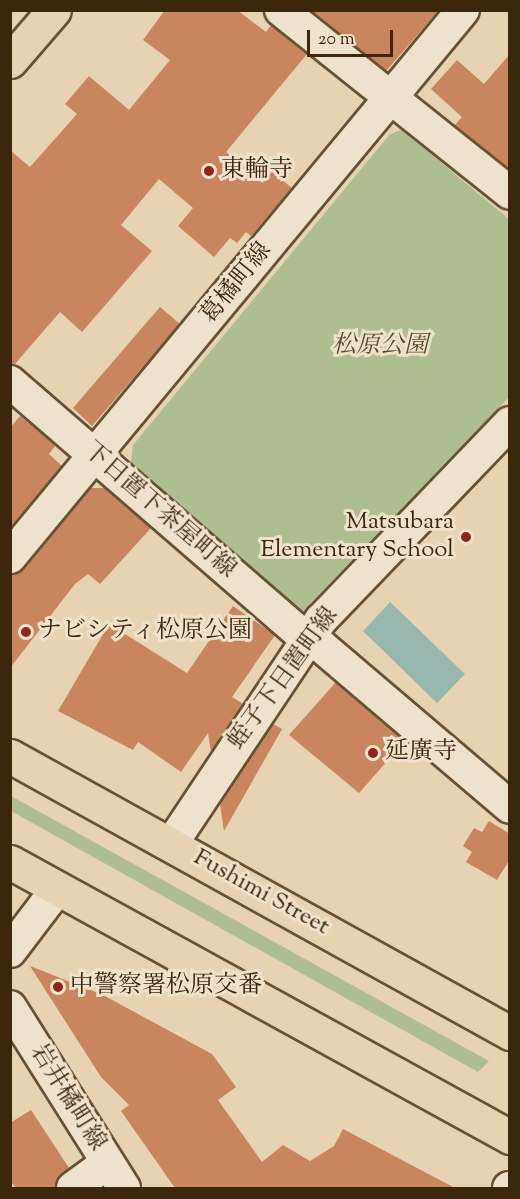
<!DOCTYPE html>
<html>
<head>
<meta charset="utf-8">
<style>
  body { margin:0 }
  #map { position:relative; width:520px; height:1199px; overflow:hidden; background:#e7d3b1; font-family:"Sorts Mill Goudy","Noto Serif JP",serif }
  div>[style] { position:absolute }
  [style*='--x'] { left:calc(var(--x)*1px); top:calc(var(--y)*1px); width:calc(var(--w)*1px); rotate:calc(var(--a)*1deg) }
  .green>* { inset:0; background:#afbe90 }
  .water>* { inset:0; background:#97b7af }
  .building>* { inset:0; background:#c8855e }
  .roads { filter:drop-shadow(2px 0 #675135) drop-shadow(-2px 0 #675135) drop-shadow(0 2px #675135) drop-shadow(0 -2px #675135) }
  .minor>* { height:32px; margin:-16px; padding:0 16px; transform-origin:16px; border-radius:16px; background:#efe2cc }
  .major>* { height:33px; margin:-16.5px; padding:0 16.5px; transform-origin:16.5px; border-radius:16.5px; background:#e7d3b1 }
  .highway>* { height:33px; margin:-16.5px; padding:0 16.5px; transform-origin:16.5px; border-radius:16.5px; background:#e7d3b1 }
  .dots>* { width:16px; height:16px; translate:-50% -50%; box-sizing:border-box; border:3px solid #efe2cc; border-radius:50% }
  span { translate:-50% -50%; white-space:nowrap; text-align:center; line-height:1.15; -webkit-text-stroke:6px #efe2cc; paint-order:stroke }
  .poi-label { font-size:24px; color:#3c260c }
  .left { translate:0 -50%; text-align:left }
  .right { translate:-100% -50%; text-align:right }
  .street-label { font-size:24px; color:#3c260c }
  .park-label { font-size:24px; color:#594c2d; font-style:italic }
  .frame { position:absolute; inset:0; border:12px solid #3c260c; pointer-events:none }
  .scale { position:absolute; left:307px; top:30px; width:86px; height:27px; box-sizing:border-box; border:3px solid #3c260c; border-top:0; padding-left:8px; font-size:18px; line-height:21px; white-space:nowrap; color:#3c260c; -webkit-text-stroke:4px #efe2cc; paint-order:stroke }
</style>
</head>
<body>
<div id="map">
  <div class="green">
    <div style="clip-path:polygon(402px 130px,509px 219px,509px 397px,299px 615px,131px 463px,133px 445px,390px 134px)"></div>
    <div style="clip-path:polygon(11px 796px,489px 1061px,478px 1072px,11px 811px)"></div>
  </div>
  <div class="water">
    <div style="clip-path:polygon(390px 602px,465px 674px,437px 703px,363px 631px)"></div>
  </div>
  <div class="building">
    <div style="clip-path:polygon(165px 10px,237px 10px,266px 32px,271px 25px,307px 54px,226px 152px,262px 183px,272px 172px,292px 188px,251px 236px,246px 232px,237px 243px,230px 238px,214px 257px,178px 226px,193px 208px,159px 179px,121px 225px,152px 251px,82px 332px,60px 312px,14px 365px,10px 364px,10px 150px,30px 167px,77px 114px,65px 104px,89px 76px,129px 110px,170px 60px,143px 40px)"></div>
    <div style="clip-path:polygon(310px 10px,439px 10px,386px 71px)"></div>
    <div style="clip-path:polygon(510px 54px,510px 170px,455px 125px,462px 117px,431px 89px,457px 60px,484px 84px)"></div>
    <div style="clip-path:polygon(160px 307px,180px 324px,92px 426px,73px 408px)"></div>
    <div style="clip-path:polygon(20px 416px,56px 445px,49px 454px,62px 466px,10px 528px,10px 428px)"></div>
    <div style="clip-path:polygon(91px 488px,106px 488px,151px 528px,100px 584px,88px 574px,75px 584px,10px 668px,10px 574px,24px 568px)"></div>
    <div style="clip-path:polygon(233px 606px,275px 635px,232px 697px,243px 704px,211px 752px,208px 733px,181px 772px,138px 742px,133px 750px,58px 711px,109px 624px,187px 673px)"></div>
    <div style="clip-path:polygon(336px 682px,405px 741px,359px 793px,289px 735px)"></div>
    <div style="clip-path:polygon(273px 724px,282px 729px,224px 831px,220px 804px)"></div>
    <div style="clip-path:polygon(489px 821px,510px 834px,510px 859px,497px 880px,466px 862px,472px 852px,463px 846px,474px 828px,482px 832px)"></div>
    <div style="clip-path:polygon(30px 966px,103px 995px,212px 1054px,236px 1087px,218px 1100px,262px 1162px,283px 1145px,310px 1161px,334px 1146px,343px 1129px,455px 1188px,175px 1188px,121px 1111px,129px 1105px,101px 1077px)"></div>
    <div style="clip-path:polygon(31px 1110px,69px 1168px,57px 1180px,55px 1188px,16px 1188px,10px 1181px,10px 1123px)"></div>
  </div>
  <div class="roads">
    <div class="minor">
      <div style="--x:281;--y:10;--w:293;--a:38.6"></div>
      <div style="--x:10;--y:382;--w:393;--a:40.9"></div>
      <div style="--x:307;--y:639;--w:16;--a:27"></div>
      <div style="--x:321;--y:646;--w:248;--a:40.4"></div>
      <div style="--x:10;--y:557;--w:710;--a:-50.37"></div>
      <div style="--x:172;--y:843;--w:268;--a:-56.3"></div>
      <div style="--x:321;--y:620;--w:273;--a:-46.2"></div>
      <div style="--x:10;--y:951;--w:79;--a:-52.7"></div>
      <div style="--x:10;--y:1007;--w:214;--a:57.8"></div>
      <div style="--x:73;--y:1188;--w:42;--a:-36.3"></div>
      <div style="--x:509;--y:1188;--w:1;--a:0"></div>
    </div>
    <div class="major">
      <div style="--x:10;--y:61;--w:67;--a:-49.2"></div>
    </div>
    <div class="highway">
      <div style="--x:10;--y:756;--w:572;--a:28.99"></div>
      <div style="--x:10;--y:862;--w:571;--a:28.81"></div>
    </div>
  </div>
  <div class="dots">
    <div style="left:209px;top:171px;background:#8f2418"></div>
    <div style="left:466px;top:537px;background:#8f2418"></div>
    <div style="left:26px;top:632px;background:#8f2418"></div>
    <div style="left:373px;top:753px;background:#8f2418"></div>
    <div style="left:58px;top:987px;background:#8f2418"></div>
  </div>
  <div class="poi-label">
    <span class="left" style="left:221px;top:171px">東輪寺</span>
    <span class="right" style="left:454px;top:537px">Matsubara<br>Elementary School</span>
    <span class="left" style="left:38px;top:632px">ナビシティ松原公園</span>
    <span class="left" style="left:385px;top:753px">延廣寺</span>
    <span class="left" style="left:70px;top:987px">中警察署松原交番</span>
  </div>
  <div class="street-label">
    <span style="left:237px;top:284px;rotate:-51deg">葛橘町線</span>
    <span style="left:159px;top:511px;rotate:41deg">下日置下茶屋町線</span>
    <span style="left:284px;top:679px;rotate:-54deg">蛭子下日置町線</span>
    <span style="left:261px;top:893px;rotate:29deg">Fushimi Street</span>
    <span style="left:67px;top:1098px;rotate:58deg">岩井橘町線</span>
  </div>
  <div class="park-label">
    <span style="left:380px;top:347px">松原公園</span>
  </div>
  <div class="frame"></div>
  <div class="scale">20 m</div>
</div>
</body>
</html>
